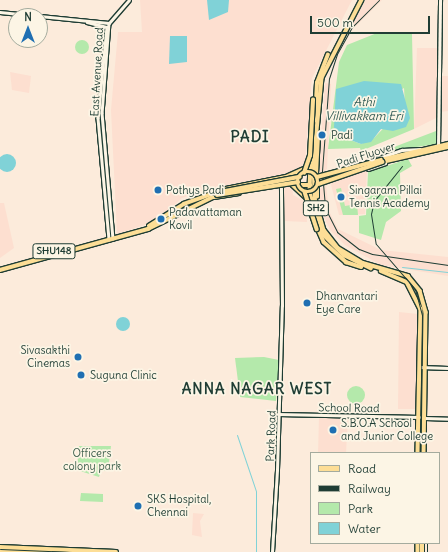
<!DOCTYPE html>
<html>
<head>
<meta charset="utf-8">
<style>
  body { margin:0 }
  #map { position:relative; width:448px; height:552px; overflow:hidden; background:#fcebdb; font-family:Delius,sans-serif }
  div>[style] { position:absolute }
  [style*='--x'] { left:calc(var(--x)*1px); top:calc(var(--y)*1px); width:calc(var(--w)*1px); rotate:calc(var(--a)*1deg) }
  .built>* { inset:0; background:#fddfd0 }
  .green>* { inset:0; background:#b4e9ab }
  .round { border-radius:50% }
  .water>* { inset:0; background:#80d2d7 }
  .stream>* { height:1px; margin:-0.5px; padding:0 0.5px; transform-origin:0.5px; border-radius:0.5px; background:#80d2d7 }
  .roads { filter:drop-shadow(1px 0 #1f3d34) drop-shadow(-1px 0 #1f3d34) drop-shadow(0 1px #1f3d34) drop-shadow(0 -1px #1f3d34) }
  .secondary>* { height:2.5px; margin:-1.25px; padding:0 1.25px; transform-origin:1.25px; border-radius:1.25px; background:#fcf5e5 }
  .primary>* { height:3.5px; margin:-1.75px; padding:0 1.75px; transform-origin:1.75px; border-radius:1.75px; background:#fdde96 }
  .rail>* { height:1px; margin:-0.5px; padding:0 0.5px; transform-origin:0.5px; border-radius:0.5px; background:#1f3d34 }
  .bridges { filter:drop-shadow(1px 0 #1f3d34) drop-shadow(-1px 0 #1f3d34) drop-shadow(0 1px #1f3d34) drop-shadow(0 -1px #1f3d34) }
  .primary-bridge>* { height:3.5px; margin:-1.75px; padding:0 1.75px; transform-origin:1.75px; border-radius:1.75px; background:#fdde96 }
  .primary-bridge>.ring { margin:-1.75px; padding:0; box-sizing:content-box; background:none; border:3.5px solid #fdde96; border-radius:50% }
  .dots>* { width:11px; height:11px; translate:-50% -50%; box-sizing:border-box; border:2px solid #fcf5e5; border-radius:50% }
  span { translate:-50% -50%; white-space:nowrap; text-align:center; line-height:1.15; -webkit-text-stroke:3.5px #fcf5e5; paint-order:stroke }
  .shield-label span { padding:1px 3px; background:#fcf5e5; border:1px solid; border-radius:3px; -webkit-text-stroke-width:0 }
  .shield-label { font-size:10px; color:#1f3d34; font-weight:700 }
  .street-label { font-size:11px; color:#1f3d34 }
  .poi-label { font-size:11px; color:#1f3d34 }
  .left { translate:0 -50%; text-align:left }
  .right { translate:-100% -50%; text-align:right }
  .park-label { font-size:11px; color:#3d5f4c }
  .water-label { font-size:12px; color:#325b55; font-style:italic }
  .district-label { font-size:15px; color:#1f3d34; font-weight:700; letter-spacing:1px }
  .legend { position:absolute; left:310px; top:452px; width:130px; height:92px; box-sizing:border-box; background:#fcf5e5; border:1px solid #a4ab9e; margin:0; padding:5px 7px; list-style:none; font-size:12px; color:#1f3d34 }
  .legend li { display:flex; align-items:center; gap:8px; height:20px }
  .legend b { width:20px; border:1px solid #a4ab9e }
  .north { position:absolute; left:8px; top:8px; width:40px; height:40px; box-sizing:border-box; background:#fcf5e5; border:1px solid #a4ab9e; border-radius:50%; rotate:0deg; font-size:11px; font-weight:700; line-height:16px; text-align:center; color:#1f3d34 }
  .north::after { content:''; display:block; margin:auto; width:14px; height:18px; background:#1f6fb2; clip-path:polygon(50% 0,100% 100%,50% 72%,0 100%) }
  .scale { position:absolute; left:310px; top:16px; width:120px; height:18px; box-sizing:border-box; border:2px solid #1f3d34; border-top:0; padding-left:5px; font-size:12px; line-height:14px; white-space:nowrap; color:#1f3d34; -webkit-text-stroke:3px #fcf5e5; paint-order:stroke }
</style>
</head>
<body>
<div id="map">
  <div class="built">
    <div style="clip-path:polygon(140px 0,352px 0,312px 78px,305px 162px,300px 168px,290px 174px,209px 188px,182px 198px,157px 221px,117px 234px,111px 110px,118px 32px,142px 32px)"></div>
    <div style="clip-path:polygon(365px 0,382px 0,356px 26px,352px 24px)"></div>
    <div style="clip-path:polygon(417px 48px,438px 48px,436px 118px,414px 129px)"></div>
    <div style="clip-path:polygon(10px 72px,31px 76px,29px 93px,12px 90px)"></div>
    <div style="clip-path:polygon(440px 76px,448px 76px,448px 111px,440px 112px)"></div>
    <div style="clip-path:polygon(325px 83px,331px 84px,327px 169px,323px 172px,319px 172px,319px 164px)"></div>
    <div style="clip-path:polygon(367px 170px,365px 214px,339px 215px,330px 181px)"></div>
    <div style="clip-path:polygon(326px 185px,329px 211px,338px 229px,381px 250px,448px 257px,448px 276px,381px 265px,345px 245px,330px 230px,322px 213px,319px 190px)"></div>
    <div style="clip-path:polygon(292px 186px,293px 195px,306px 202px,307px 222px,284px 221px,283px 187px)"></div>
    <div style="clip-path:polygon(0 203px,4px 203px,14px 248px,0 258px)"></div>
    <div style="clip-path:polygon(399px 312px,418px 314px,417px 409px,398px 409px)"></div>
    <div style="clip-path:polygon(319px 418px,348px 418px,346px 453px,318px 453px)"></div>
    <div style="clip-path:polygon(193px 513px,204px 514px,200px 521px,202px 537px,192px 535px)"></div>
  </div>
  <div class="green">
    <div style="clip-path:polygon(evenodd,377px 33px,412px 34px,414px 129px,361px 151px,360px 148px,328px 149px,339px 62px,347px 45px,377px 33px,404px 88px,405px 106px,374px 138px,361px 144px,342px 137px,334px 130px,404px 88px)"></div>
    <div class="round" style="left:75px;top:40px;width:14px;height:14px"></div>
    <div style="clip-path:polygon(436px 131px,437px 144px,396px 150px,394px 147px)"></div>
    <div style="clip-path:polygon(408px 159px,412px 166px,400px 173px,401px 211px,386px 222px,381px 240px,359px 233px,359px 216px,366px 215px,368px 172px)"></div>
    <div style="clip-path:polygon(341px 188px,345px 206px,357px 204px,358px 215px,343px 215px,336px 189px)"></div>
    <div style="clip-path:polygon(264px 357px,279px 360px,276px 401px,240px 397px,235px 358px)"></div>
    <div class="round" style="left:347px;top:386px;width:18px;height:18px"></div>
    <div style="clip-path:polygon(79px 446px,111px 446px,108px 471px,101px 471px,99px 477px,80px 471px,77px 467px)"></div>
    <div style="clip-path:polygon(81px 493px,103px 494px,103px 502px,80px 501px)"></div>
  </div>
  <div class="water">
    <div style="clip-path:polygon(229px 0,228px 12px,209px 20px,207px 0)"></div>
    <div style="clip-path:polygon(170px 36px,187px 36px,187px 62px,169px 64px)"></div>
    <div style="clip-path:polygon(364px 81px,401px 84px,410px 118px,406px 127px,393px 131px,381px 129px,371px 142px,361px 144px,337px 135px,334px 127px,336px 89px)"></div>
    <div class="round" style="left:-2px;top:154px;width:18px;height:18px"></div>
    <div class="round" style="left:116px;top:317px;width:14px;height:14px"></div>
  </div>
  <div class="stream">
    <div style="--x:402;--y:267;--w:46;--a:6.2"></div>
    <div style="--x:237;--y:435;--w:59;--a:71.3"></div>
    <div style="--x:256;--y:491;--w:61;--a:90"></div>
  </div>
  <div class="roads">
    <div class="secondary">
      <div style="--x:0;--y:12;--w:38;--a:6"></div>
      <div style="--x:40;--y:16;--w:69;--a:5.8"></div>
      <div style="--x:109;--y:23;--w:90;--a:94.4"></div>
      <div style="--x:102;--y:113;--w:126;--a:85"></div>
      <div style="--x:87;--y:22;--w:21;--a:14"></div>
      <div style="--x:107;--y:27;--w:91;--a:95.6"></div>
      <div style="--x:98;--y:118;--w:122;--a:84.8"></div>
      <div style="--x:109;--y:23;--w:30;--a:-49"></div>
      <div style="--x:438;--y:147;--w:147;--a:-89.2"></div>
      <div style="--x:367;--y:162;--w:37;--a:-19"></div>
      <div style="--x:402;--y:150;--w:18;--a:-3"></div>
      <div style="--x:368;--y:169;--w:18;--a:-19"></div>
      <div style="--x:420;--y:367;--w:28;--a:2"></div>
      <div style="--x:278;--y:414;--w:141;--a:1.2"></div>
      <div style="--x:425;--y:418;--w:23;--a:2"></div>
      <div style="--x:277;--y:470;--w:164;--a:-88.3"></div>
      <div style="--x:282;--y:306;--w:120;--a:-90.5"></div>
      <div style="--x:272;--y:552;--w:82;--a:-86.5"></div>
    </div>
    <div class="primary">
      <div style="--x:362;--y:0;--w:88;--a:117.1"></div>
      <div style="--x:322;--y:78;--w:85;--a:95.4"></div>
      <div style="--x:314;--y:163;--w:36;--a:88"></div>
      <div style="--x:315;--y:199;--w:32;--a:74"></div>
      <div style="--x:324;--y:230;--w:23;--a:52"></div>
      <div style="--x:338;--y:248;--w:29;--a:31"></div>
      <div style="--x:363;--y:263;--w:47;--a:16.1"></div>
      <div style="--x:408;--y:276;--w:19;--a:51"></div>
      <div style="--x:420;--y:291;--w:22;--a:74"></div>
      <div style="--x:426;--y:312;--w:141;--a:90.8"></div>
      <div style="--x:315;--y:121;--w:38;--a:-87"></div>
      <div style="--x:317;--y:83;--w:30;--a:-69"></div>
      <div style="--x:381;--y:160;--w:69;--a:-13.4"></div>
      <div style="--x:382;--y:162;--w:68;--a:-12.8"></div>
      <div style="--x:311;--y:163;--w:30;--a:92"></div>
      <div style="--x:310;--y:193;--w:43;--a:72.4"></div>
      <div style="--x:323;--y:234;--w:30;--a:45"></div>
      <div style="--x:344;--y:255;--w:30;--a:26"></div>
      <div style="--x:316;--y:174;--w:38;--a:-87"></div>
      <div style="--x:293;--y:185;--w:18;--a:43"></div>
      <div style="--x:293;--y:185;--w:17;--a:0"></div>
      <div style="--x:211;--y:192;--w:76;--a:-11.3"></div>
      <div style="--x:286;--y:177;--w:27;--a:-24"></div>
      <div style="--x:214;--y:197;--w:25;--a:-9"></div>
      <div style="--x:317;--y:197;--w:9;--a:-90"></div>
      <div style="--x:308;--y:205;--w:40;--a:66.6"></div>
      <div style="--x:324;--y:242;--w:30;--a:42"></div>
      <div style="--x:346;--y:262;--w:16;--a:18"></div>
      <div style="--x:149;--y:226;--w:41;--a:-32.2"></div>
      <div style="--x:184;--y:204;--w:33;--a:-20"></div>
      <div style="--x:0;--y:270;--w:154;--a:-15.5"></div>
      <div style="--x:148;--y:229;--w:77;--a:-26.2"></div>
      <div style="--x:381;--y:271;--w:28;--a:23"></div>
      <div style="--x:407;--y:282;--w:30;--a:63"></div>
      <div style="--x:421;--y:309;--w:144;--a:91.2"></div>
      <div style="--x:418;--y:543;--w:9;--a:90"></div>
      <div style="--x:0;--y:547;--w:116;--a:2.5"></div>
      <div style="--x:0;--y:550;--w:50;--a:2.3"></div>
      <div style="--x:422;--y:552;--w:9;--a:-90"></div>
    </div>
  </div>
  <div class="rail">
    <div style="--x:379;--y:0;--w:38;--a:135"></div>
    <div style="--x:352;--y:27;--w:31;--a:119"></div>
    <div style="--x:337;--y:54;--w:25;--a:108"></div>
    <div style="--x:329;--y:78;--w:94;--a:94.3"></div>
    <div style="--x:322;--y:172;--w:36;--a:85"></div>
    <div style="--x:325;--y:208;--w:27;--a:63"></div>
    <div style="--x:337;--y:232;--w:28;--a:38"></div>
    <div style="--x:359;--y:249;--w:14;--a:21"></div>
    <div style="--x:372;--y:254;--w:77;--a:8.2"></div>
    <div style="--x:402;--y:166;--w:45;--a:128.7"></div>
    <div style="--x:374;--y:201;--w:13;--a:103"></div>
    <div style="--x:371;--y:214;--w:30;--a:81"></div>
    <div style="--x:376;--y:244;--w:60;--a:49.1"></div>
    <div style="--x:415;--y:289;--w:27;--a:75"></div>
    <div style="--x:422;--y:315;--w:138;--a:90.8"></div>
    <div style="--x:427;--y:543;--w:9;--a:90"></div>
    <div style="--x:0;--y:549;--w:72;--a:2.4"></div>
  </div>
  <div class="bridges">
    <div class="primary-bridge">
      <div class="ring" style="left:298px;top:172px;width:16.5px;height:16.5px"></div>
      <div style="--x:304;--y:173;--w:18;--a:-71"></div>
      <div style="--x:310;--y:156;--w:56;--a:-86.9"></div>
      <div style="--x:317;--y:177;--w:66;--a:-14.9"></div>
      <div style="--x:319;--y:184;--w:67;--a:-19.2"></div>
      <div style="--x:305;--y:192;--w:39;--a:72"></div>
      <div style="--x:215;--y:193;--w:86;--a:-10.8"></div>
      <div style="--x:217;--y:195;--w:82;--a:-9.1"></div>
    </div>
  </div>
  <div class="dots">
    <div style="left:322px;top:135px;background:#1f6fb2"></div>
    <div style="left:158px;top:190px;background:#1f6fb2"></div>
    <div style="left:341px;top:197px;background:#1f6fb2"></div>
    <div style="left:161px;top:219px;background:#1f6fb2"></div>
    <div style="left:307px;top:303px;background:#1f6fb2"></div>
    <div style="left:78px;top:357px;background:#1f6fb2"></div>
    <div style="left:81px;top:375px;background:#1f6fb2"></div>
    <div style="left:333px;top:430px;background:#1f6fb2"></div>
    <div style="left:138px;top:506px;background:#1f6fb2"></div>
  </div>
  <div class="shield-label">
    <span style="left:316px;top:208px">SH2</span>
    <span style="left:54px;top:251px">SHU148</span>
  </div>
  <div class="street-label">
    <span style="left:97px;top:72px;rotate:-87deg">East Avenue Road</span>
    <span style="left:366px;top:155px;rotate:-18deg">Padi Flyover</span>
    <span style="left:349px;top:408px;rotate:1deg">School Road</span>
    <span style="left:271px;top:436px;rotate:-88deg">Park Road</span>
  </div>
  <div class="poi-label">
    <span class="left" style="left:331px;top:135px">Padi</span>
    <span class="left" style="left:166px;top:190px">Pothys Padi</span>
    <span class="left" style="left:349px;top:197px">Singaram Pillai<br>Tennis Academy</span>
    <span class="left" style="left:169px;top:219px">Padavattaman<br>Kovil</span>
    <span class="left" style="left:316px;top:303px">Dhanvantari<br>Eye Care</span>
    <span class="right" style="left:70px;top:357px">Sivasakthi<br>Cinemas</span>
    <span class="left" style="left:90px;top:375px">Suguna Clinic</span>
    <span class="left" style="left:341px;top:430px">S.B.O.A School<br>and Junior College</span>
    <span class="left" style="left:147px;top:506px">SKS Hospital,<br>Chennai</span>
  </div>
  <div class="park-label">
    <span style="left:92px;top:460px">Officers<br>colony park</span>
  </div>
  <div class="water-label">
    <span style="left:364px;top:109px">Athi<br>Villivakkam Eri</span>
  </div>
  <div class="district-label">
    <span style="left:250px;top:137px">PADI</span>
    <span style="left:257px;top:389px">ANNA NAGAR WEST</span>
  </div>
  <ul class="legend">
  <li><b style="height:5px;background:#fdde96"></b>Road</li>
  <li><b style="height:5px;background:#1f3d34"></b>Railway</li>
  <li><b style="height:11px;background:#b4e9ab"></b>Park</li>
  <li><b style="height:11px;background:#80d2d7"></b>Water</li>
  </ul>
  <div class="north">N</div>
  <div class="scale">500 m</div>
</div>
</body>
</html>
